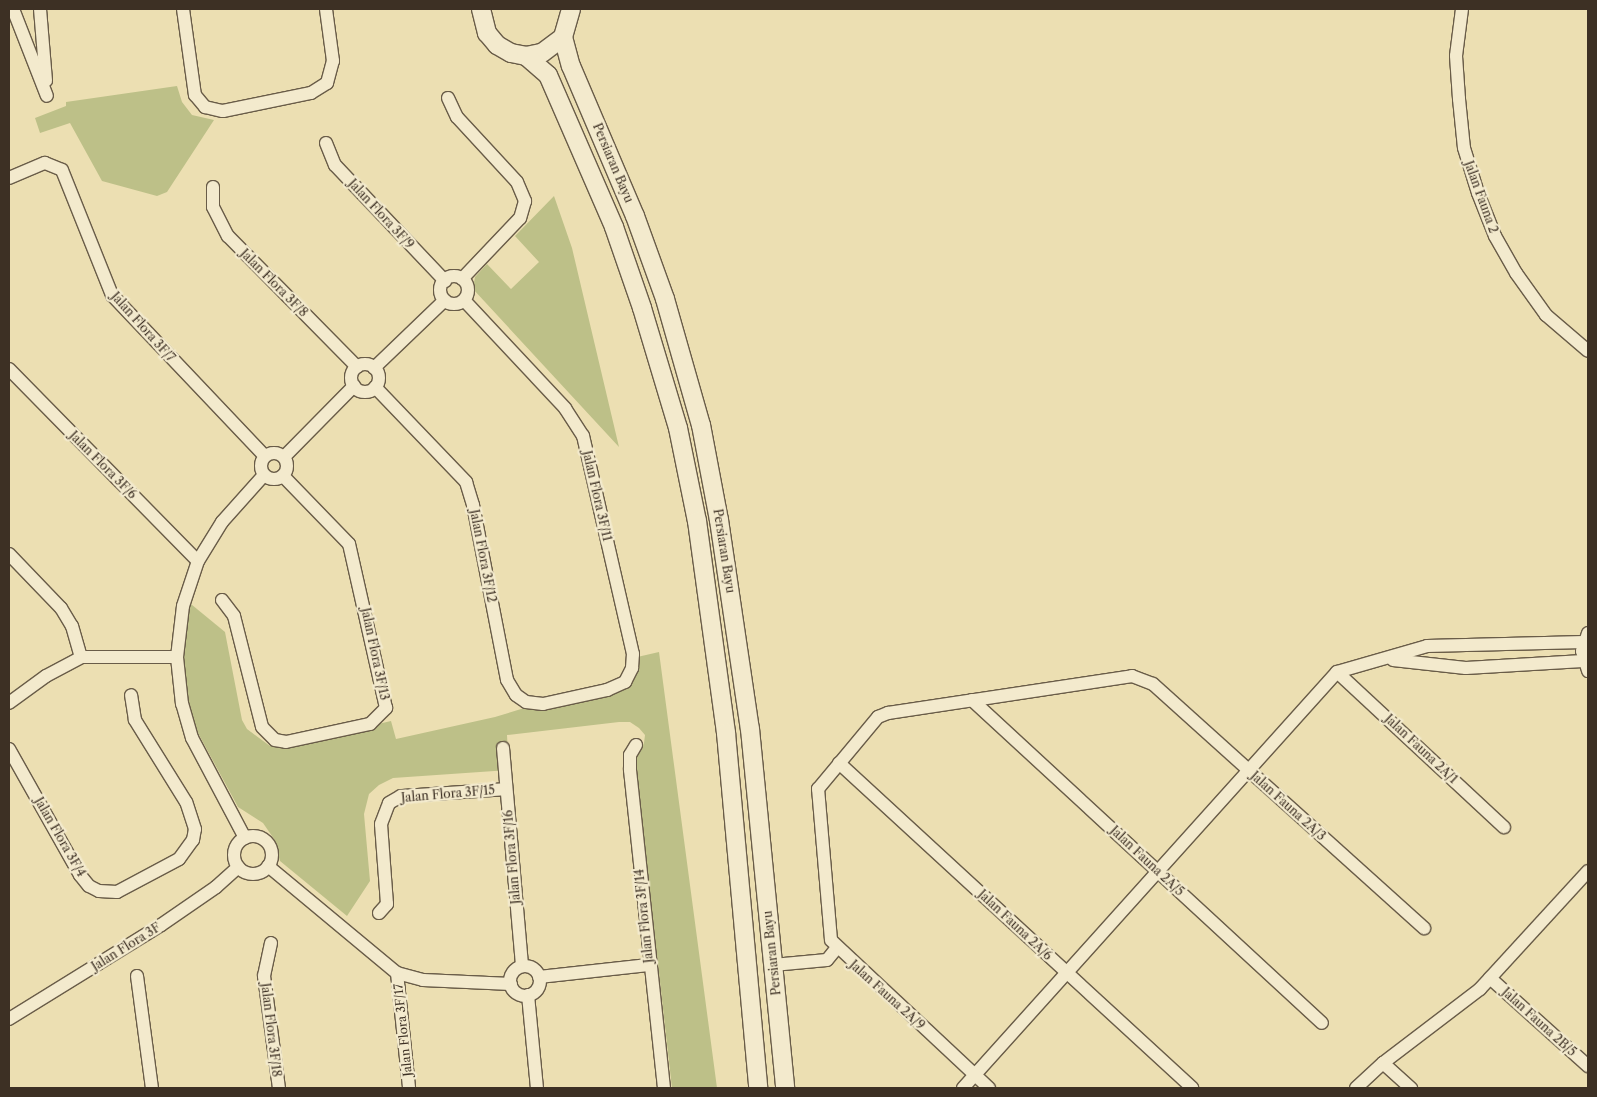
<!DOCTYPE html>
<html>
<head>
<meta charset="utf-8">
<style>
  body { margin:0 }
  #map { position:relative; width:1597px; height:1097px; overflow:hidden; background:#ecdfb2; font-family:"Libre Caslon Text",serif }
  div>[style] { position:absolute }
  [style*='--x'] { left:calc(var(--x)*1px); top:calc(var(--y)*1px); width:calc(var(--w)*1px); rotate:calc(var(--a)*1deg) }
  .green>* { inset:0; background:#bdc088 }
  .roads { filter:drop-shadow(1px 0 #695c48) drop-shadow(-1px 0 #695c48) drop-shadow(0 1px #695c48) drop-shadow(0 -1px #695c48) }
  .minor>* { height:12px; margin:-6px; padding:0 6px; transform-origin:6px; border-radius:6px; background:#f3eacd }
  .minor>.ring { margin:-6px; padding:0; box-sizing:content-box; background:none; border:12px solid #f3eacd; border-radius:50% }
  .secondary>* { height:18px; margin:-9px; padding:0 9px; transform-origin:9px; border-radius:9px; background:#f3eacd }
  span { translate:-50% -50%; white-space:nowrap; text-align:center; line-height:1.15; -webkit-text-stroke:4.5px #f3eacd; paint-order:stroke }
  .street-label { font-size:12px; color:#3d3024 }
  .frame { position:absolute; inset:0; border:10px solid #3d3024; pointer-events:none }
</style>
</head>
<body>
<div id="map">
  <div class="green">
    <div style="clip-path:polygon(177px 86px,182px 102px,192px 115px,214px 120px,167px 192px,157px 196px,102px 181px,70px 123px,40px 133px,35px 118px,66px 106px,66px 102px)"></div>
    <div style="clip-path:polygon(554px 196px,572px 248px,619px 447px,473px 289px,475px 277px,487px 264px,511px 289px,539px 262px,515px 236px)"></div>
    <div style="clip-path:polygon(186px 600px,225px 632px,242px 720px,247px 729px,270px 746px,285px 746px,391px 721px,396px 739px,495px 717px,544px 702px,615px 687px,633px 658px,659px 652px,717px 1088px,672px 1088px,635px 761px,644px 743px,645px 735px,639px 728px,630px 722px,619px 722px,507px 735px,509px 770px,393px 778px,379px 785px,369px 794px,364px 814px,370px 881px,347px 916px,280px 861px,274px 839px,263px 823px,238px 807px,198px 733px,183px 687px)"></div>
  </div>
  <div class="roads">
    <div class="minor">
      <div style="--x:13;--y:9;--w:93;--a:68.7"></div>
      <div style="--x:40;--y:9;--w:72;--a:85.2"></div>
      <div style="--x:183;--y:9;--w:87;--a:82.1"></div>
      <div style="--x:195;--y:95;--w:16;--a:50"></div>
      <div style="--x:205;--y:107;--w:18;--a:13"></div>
      <div style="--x:223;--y:111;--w:90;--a:-11.6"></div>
      <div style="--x:311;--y:93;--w:19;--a:-32"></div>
      <div style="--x:327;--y:83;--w:23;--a:-75"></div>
      <div style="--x:333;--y:61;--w:52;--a:-97.7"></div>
      <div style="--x:1462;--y:9;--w:47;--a:97.3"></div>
      <div style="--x:1456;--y:56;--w:43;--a:86"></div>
      <div style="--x:1459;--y:99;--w:49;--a:84.2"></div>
      <div style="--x:1464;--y:148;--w:47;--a:72.7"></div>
      <div style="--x:1478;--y:193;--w:46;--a:68.4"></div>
      <div style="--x:1495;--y:236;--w:43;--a:60.4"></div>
      <div style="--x:1516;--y:273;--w:52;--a:54.5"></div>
      <div style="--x:1546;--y:315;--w:55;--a:40.6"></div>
      <div style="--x:448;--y:98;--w:21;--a:65"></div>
      <div style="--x:457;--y:117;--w:88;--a:47.3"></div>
      <div style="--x:517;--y:182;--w:21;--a:67"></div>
      <div style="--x:525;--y:201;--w:18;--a:106"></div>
      <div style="--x:520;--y:218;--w:84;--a:133.6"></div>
      <div style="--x:326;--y:143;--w:24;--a:68"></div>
      <div style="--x:335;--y:165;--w:160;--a:46.5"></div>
      <div style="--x:9;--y:178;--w:39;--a:-23"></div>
      <div style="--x:45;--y:163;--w:18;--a:22"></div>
      <div style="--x:62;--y:170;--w:135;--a:68.2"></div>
      <div style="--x:112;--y:295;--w:222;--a:46.5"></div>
      <div style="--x:213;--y:187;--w:20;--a:90"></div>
      <div style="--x:213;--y:207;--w:33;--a:63"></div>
      <div style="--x:228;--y:236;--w:184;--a:45.4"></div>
      <div class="ring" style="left:440px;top:276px;width:16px;height:16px"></div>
      <div class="ring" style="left:351px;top:364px;width:16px;height:16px"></div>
      <div style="--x:374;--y:368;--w:98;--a:-43.8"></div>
      <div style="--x:9;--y:369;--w:269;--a:45.5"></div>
      <div style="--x:375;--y:387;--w:132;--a:46.2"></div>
      <div style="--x:466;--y:482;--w:24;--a:73"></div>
      <div style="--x:473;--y:505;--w:178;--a:79"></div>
      <div style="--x:507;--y:680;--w:17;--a:59"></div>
      <div style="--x:516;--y:695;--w:12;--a:35"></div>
      <div style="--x:526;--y:702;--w:17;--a:7"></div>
      <div style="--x:543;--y:704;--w:66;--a:-12.3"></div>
      <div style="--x:607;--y:690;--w:20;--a:-24"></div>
      <div style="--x:625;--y:682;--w:16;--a:-63"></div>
      <div style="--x:632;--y:668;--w:14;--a:-86"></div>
      <div style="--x:633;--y:654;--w:224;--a:-102.9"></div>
      <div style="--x:583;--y:436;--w:33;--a:-123"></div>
      <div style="--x:565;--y:408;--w:148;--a:-133.1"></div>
      <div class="ring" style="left:261px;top:453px;width:14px;height:14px"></div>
      <div style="--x:284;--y:457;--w:100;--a:-45.4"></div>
      <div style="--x:9;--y:554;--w:75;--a:46.1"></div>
      <div style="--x:61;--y:608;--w:21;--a:59"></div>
      <div style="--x:72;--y:626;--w:32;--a:74"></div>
      <div style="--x:222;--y:600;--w:20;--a:53"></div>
      <div style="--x:234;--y:616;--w:114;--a:75.8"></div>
      <div style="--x:262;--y:727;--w:18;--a:45"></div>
      <div style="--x:275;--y:740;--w:11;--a:10"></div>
      <div style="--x:286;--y:742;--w:86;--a:-12.1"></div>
      <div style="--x:370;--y:724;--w:23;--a:-45"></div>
      <div style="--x:386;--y:708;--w:168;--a:-102.7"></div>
      <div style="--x:349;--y:544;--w:95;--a:-134.1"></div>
      <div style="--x:1588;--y:633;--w:19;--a:108"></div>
      <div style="--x:1582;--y:651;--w:21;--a:73"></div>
      <div style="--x:1393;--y:660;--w:73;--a:6.3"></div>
      <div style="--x:1466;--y:668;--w:117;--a:-3.4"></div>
      <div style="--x:1337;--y:672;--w:228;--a:42.9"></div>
      <div style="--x:972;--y:700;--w:476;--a:42.7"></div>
      <div style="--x:9;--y:703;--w:46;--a:-36.1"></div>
      <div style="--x:46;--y:676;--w:40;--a:-28"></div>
      <div style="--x:81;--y:657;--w:96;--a:0"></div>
      <div style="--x:636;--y:745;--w:12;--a:121"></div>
      <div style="--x:630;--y:755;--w:15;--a:90"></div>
      <div style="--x:630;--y:770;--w:320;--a:83.9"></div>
      <div style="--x:503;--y:748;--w:219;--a:85"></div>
      <div style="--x:9;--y:749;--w:145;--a:60.6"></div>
      <div style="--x:80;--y:875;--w:14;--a:51"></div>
      <div style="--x:89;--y:886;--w:11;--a:27"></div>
      <div style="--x:99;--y:891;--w:18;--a:3"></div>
      <div style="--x:117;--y:892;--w:70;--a:-28"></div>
      <div style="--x:179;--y:859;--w:24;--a:-54"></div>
      <div style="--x:193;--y:840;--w:11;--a:-80"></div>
      <div style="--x:195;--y:829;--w:28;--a:-108"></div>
      <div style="--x:186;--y:802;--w:97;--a:-121.9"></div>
      <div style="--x:135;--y:720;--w:25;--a:-99"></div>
      <div style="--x:839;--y:763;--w:480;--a:42.6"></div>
      <div class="ring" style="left:234px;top:836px;width:26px;height:26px"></div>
      <div style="--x:245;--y:838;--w:113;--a:-117.9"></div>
      <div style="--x:192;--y:738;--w:35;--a:-106"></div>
      <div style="--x:182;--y:704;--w:47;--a:-96.1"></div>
      <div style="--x:177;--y:657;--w:51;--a:-83.3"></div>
      <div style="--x:183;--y:606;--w:47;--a:-71.6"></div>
      <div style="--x:198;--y:561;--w:46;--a:-58.4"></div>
      <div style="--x:222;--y:522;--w:63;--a:-48.2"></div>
      <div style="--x:268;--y:866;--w:168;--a:39.7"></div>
      <div style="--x:397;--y:973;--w:27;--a:15"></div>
      <div style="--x:423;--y:980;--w:88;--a:2.6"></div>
      <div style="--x:379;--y:913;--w:12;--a:-48"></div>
      <div style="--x:387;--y:904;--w:80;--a:-94.3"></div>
      <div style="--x:381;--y:824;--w:22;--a:-69"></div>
      <div style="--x:389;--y:803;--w:14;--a:-30"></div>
      <div style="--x:401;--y:796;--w:105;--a:-3.8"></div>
      <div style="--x:271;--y:943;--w:34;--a:102"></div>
      <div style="--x:264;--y:976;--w:113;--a:82.4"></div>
      <div style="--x:773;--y:965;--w:54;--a:-5.3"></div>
      <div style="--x:827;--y:960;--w:14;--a:-51"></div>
      <div class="ring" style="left:510px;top:966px;width:18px;height:18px"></div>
      <div style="--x:397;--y:973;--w:116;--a:84"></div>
      <div style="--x:137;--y:976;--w:113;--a:82.4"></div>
      <div style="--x:539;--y:977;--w:110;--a:-6.3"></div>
      <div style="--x:1490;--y:978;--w:132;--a:41.9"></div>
      <div style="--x:528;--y:995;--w:93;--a:84.5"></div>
      <div style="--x:9;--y:1019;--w:179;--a:-31.7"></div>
      <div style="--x:161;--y:925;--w:67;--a:-34.6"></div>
      <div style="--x:216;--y:887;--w:30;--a:-42"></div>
      <div style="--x:1383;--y:1063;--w:38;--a:42"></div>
      <div style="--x:963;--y:1088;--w:559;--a:-48.04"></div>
      <div style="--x:1337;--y:672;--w:94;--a:-16.1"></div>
      <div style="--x:1427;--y:646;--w:157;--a:-1.5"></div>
      <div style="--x:989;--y:1088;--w:216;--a:-136.9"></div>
      <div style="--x:831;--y:940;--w:152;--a:-94.9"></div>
      <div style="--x:818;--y:789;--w:94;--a:-50.2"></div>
      <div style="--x:878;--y:717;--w:11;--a:-22"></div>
      <div style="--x:888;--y:713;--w:247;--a:-8.6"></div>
      <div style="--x:1132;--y:676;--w:22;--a:21"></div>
      <div style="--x:1153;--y:684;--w:365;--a:42"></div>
      <div style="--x:1356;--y:1088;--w:37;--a:-43"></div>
      <div style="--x:1383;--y:1063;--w:122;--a:-37.3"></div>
      <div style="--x:1480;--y:989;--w:160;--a:-47.5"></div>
    </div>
    <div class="secondary">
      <div style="--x:481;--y:9;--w:25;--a:76"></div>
      <div style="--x:487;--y:33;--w:16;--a:50"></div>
      <div style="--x:497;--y:45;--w:16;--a:30"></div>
      <div style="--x:511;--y:53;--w:15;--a:11"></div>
      <div style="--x:526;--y:56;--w:16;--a:-11"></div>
      <div style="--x:542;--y:53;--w:26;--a:-37"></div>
      <div style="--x:563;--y:37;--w:29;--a:-74"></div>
      <div style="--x:563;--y:37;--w:30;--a:75"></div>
      <div style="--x:571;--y:66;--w:163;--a:66.9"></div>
      <div style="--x:635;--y:216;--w:88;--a:70.1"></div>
      <div style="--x:665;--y:299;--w:131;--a:74.1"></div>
      <div style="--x:701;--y:425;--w:97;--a:79.3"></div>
      <div style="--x:719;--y:520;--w:211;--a:81.6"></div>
      <div style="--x:750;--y:729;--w:361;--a:84.4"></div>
      <div style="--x:526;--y:56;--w:29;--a:41"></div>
      <div style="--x:548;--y:75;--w:166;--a:66.5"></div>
      <div style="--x:614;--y:227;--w:86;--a:70.9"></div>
      <div style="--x:642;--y:308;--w:125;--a:73.3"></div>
      <div style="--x:678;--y:428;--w:95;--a:78.5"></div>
      <div style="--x:697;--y:521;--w:214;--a:82.2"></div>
      <div style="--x:726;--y:733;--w:356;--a:84.8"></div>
    </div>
  </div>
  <div class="street-label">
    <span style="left:613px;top:163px;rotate:67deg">Persiaran Bayu</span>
    <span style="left:1481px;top:197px;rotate:70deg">Jalan Fauna 2</span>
    <span style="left:381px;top:214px;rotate:47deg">Jalan Flora 3F/9</span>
    <span style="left:274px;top:283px;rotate:45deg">Jalan Flora 3F/8</span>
    <span style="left:143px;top:327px;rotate:48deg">Jalan Flora 3F/7</span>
    <span style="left:103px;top:465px;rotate:45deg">Jalan Flora 3F/6</span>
    <span style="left:597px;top:496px;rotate:77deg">Jalan Flora 3F/11</span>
    <span style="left:724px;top:551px;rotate:81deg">Persiaran Bayu</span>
    <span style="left:483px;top:556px;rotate:79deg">Jalan Flora 3F/12</span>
    <span style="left:375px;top:654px;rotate:78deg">Jalan Flora 3F/13</span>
    <span style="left:1421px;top:749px;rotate:43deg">Jalan Fauna 2A/1</span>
    <span style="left:448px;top:794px;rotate:-5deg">Jalan Flora 3F/15</span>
    <span style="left:1288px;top:806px;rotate:42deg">Jalan Fauna 2A/3</span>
    <span style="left:60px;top:837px;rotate:60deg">Jalan Flora 3F/4</span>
    <span style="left:512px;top:857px;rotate:-95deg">Jalan Flora 3F/16</span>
    <span style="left:1147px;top:861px;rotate:43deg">Jalan Fauna 2A/5</span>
    <span style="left:644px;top:916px;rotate:-96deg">Jalan Flora 3F/14</span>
    <span style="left:1015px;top:925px;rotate:43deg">Jalan Fauna 2A/6</span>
    <span style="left:126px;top:947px;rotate:-32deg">Jalan Flora 3F</span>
    <span style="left:772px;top:953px;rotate:-96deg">Persiaran Bayu</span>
    <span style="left:887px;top:995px;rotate:42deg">Jalan Fauna 2A/9</span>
    <span style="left:1539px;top:1022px;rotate:42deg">Jalan Fauna 2B/5</span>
    <span style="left:271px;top:1030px;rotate:83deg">Jalan Flora 3F/18</span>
    <span style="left:403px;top:1030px;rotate:-96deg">Jalan Flora 3F/17</span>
  </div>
  <div class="frame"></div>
</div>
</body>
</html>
